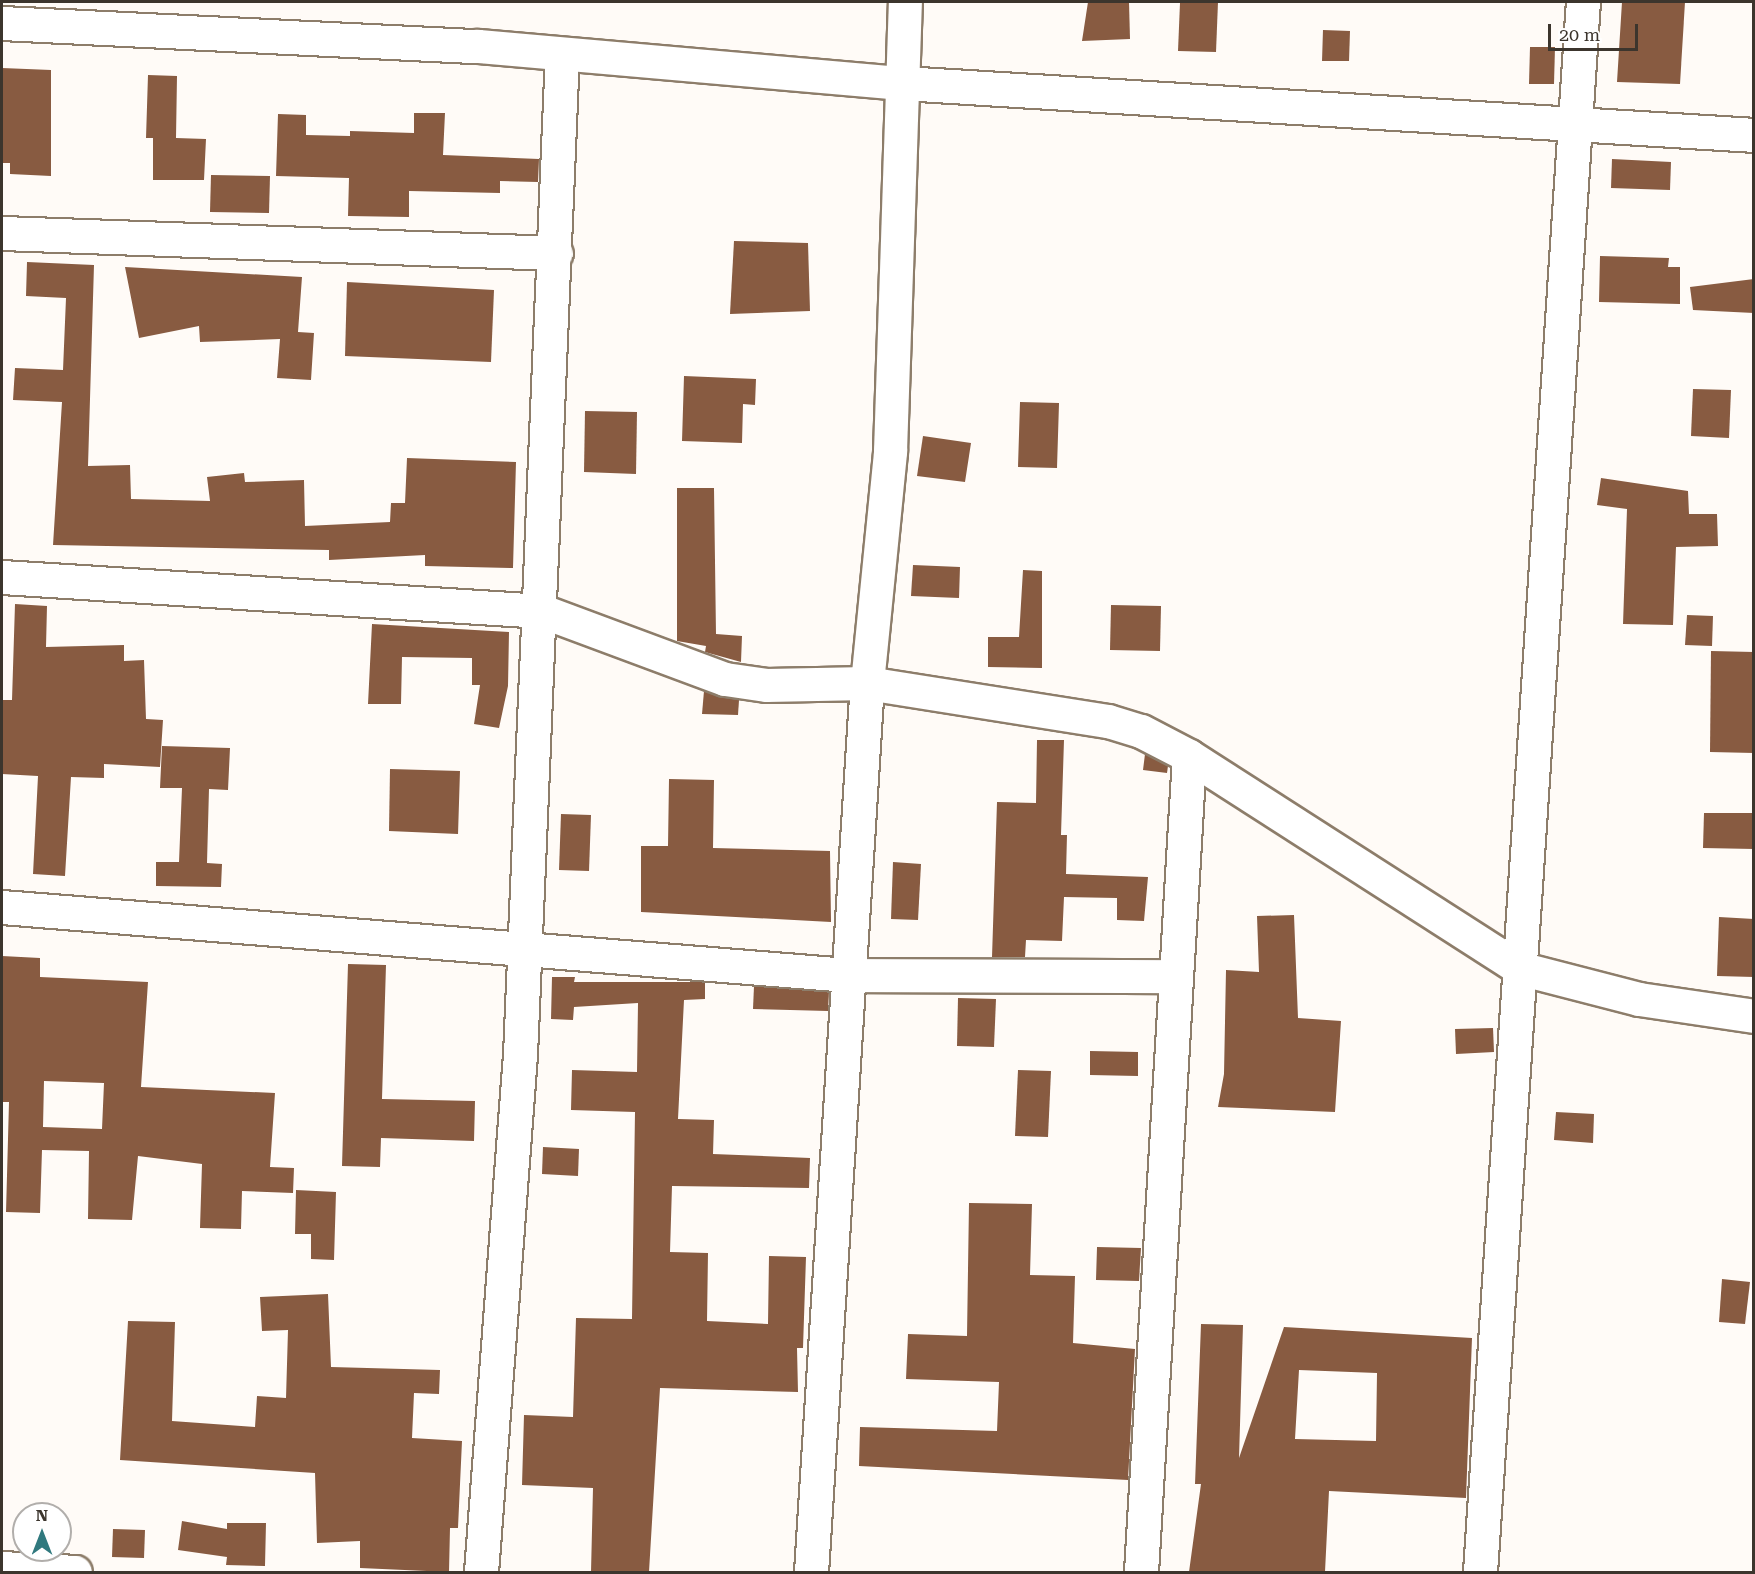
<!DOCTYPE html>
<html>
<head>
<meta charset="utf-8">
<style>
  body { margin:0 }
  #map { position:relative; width:1755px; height:1574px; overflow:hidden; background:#fffbf7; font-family:"Roboto Serif",serif }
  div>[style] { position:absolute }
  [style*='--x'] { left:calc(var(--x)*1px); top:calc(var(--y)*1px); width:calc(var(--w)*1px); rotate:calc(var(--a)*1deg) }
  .building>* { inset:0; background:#885b41 }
  .roads { filter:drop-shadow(2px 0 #8d7d6a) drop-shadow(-2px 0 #8d7d6a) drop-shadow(0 2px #8d7d6a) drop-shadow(0 -2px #8d7d6a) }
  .street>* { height:33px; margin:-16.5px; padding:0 16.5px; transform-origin:16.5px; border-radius:16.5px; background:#fff }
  span { translate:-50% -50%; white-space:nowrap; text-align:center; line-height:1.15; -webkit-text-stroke:6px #fff; paint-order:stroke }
  .frame { position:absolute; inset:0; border:3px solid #3c352d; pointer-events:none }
  .north { position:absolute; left:12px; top:1502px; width:60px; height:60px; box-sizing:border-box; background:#fff; border:2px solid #b1aeab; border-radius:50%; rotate:0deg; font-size:16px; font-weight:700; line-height:24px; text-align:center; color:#3c352d }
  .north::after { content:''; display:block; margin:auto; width:21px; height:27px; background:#30797e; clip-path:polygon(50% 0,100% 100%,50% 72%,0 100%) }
  .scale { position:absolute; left:1548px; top:24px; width:90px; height:27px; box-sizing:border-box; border:3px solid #3c352d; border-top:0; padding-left:8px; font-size:18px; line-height:21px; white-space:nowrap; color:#3c352d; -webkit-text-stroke:4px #fff; paint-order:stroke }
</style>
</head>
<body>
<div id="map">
  <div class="building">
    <div style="clip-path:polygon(1088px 2px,1129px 2px,1130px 39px,1082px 41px)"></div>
    <div style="clip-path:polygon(1218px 2px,1216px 52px,1178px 51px,1180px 3px)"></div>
    <div style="clip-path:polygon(1622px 2px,1685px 2px,1680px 84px,1617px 82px)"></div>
    <div style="clip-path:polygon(1323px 30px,1350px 31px,1349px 61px,1322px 61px)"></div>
    <div style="clip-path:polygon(1530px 47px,1555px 47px,1554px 84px,1529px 84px)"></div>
    <div style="clip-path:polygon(2px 68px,51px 70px,51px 176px,10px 174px,10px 163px,2px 163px)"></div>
    <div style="clip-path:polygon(148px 75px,177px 76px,176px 138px,206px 139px,204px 180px,153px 180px,153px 138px,146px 138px)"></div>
    <div style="clip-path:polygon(414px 113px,445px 113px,443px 155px,539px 159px,538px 182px,500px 181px,500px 193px,409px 191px,409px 217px,348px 216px,349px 178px,276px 176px,278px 114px,306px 115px,306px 135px,350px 136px,350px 131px,414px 133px)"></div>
    <div style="clip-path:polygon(1612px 159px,1671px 162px,1670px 190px,1611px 188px)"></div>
    <div style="clip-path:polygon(211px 175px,270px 176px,269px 213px,210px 212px)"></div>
    <div style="clip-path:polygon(734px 241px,808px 243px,810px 311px,730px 314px)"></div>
    <div style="clip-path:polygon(1600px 256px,1669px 258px,1668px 267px,1680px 267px,1680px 304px,1599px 302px)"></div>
    <div style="clip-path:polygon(27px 262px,94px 265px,88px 466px,130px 465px,131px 499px,210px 501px,207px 477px,244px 473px,245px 482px,304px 480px,305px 526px,390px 522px,391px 503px,405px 503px,407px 458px,516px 462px,513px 568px,425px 566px,425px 555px,329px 560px,329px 550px,53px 545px,62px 402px,13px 400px,15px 368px,63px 370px,66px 298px,26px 296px)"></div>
    <div style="clip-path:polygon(125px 267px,302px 277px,298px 332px,314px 333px,311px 380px,277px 378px,280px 339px,200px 342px,199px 326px,139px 338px)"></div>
    <div style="clip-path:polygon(1754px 279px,1754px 313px,1693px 310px,1690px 287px)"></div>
    <div style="clip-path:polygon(347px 282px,494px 290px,491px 362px,345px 356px)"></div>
    <div style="clip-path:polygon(684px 376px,756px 379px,755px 405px,743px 404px,742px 443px,682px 441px)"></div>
    <div style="clip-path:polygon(1693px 389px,1731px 390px,1729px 438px,1691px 436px)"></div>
    <div style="clip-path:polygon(1020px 402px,1059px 403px,1057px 468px,1018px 467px)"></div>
    <div style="clip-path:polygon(585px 411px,637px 412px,636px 474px,584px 472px)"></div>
    <div style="clip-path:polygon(923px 436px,971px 443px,965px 482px,917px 476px)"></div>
    <div style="clip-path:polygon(1601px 478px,1688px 491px,1689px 514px,1717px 514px,1718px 546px,1676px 547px,1673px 625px,1623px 624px,1627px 509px,1597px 505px)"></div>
    <div style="clip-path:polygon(677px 488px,714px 488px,716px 634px,742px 636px,741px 662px,705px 652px,706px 646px,677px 641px)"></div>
    <div style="clip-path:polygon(913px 565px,960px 567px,959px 598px,911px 596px)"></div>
    <div style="clip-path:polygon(1023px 570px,1042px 571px,1042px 668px,988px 667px,988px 637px,1019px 637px)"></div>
    <div style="clip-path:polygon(15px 604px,47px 606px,46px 647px,124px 645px,124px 661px,144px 660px,146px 719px,163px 720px,160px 767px,104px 764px,104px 778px,71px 777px,65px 876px,33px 874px,38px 776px,2px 774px,2px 700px,12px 700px)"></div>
    <div style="clip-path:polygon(1111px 605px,1161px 606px,1160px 651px,1110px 650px)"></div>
    <div style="clip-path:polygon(1687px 615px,1713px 616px,1712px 646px,1685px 645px)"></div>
    <div style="clip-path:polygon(372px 624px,509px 632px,508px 686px,499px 728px,474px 724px,480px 685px,472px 685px,472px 658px,402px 657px,401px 704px,368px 704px)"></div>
    <div style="clip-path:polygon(1711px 651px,1754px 652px,1754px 753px,1710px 752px)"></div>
    <div style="clip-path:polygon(704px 691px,739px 700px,738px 715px,702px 714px)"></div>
    <div style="clip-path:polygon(1037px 740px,1064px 740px,1061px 835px,1067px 835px,1066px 874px,1148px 877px,1144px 921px,1117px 920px,1117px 898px,1064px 897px,1062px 941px,1026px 940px,1025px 957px,992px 957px,997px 802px,1036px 803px)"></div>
    <div style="clip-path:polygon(162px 746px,230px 748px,228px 790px,209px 789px,207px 863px,222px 864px,221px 887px,156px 886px,156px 862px,179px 862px,182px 788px,160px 788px)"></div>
    <div style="clip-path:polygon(1145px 754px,1168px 766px,1167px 773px,1143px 770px)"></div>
    <div style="clip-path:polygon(390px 769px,460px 771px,458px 834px,389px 831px)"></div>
    <div style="clip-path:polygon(669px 779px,714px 780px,713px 848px,830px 851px,831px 922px,641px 912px,641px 846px,668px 846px)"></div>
    <div style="clip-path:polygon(1704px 813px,1754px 813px,1754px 849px,1703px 848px)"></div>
    <div style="clip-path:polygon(561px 814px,591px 815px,589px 871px,559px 870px)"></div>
    <div style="clip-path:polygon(893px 862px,921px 864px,918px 920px,891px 919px)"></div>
    <div style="clip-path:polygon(1294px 915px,1298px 1018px,1341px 1021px,1335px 1112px,1218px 1107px,1224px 1074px,1226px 970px,1259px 972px,1257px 916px)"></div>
    <div style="clip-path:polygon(1719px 917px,1754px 919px,1754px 977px,1717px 976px)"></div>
    <div style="clip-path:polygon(evenodd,2px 956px,40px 958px,40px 977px,148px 982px,141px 1087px,275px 1093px,270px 1167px,294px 1168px,293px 1193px,242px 1191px,241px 1229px,200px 1228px,202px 1164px,138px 1156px,132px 1220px,88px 1219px,89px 1151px,42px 1150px,40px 1213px,6px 1212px,9px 1102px,2px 1102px,2px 956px,44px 1081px,104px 1083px,102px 1129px,43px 1127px,44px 1081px)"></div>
    <div style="clip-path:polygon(348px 964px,386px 965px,382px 1099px,475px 1101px,474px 1141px,381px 1138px,380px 1167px,342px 1166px)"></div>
    <div style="clip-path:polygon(552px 977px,575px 977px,574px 982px,705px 982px,705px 999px,684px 1000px,678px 1119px,714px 1120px,713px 1154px,810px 1158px,809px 1188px,672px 1186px,670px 1252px,708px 1253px,707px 1321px,768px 1324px,769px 1256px,806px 1257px,803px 1348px,797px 1348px,798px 1392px,660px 1388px,649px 1572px,591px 1572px,593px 1488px,522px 1485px,524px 1415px,573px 1417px,576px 1318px,632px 1319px,635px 1112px,571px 1110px,572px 1070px,637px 1072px,638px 1003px,574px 1007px,573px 1020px,551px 1019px)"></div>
    <div style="clip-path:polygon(754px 986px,829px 992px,828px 1011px,753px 1009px)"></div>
    <div style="clip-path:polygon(958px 998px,996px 999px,994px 1047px,957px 1046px)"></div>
    <div style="clip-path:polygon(1493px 1028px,1494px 1052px,1456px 1054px,1455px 1029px)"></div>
    <div style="clip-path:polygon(1090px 1051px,1138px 1052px,1138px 1076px,1090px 1075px)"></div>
    <div style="clip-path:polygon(1018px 1070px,1051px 1071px,1048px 1137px,1015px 1136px)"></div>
    <div style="clip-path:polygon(1556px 1112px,1594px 1114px,1593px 1143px,1554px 1140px)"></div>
    <div style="clip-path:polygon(543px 1147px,579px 1149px,578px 1176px,542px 1174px)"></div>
    <div style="clip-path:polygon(296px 1190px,336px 1192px,334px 1260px,311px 1259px,311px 1234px,295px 1234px)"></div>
    <div style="clip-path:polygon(969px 1203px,1032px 1204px,1030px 1275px,1075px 1276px,1073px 1343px,1135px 1349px,1128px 1480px,859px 1466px,860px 1427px,997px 1431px,999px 1382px,906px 1379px,908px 1334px,967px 1336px)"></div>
    <div style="clip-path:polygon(1097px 1247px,1141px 1248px,1139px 1281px,1096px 1280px)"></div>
    <div style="clip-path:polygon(1722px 1279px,1750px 1282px,1745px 1324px,1719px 1322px)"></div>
    <div style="clip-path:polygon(328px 1294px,331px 1367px,440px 1370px,439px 1394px,414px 1393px,412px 1438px,462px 1441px,458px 1528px,450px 1528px,449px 1572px,360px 1568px,360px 1541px,317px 1543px,315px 1473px,120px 1460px,128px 1321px,175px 1322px,172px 1421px,255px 1427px,257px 1396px,286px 1398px,288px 1330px,262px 1331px,260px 1297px)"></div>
    <div style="clip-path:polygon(evenodd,1201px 1324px,1243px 1325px,1239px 1458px,1284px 1327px,1472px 1338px,1466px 1498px,1329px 1491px,1325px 1572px,1189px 1572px,1201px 1484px,1195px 1484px,1201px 1324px,1299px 1370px,1377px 1373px,1376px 1441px,1295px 1439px,1299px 1370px)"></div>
    <div style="clip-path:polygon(182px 1521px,227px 1529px,227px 1523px,266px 1523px,265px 1566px,226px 1565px,227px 1557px,178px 1550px)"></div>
    <div style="clip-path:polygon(113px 1529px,145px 1530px,144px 1558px,112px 1557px)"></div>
  </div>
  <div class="roads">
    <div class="street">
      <div style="--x:2;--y:23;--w:477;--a:2.8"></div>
      <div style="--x:478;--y:46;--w:426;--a:5"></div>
      <div style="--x:902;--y:83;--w:854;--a:3.49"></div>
      <div style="--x:2;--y:233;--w:554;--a:2.07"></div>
      <div style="--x:2;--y:577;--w:541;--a:3.6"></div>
      <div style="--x:542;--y:611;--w:195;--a:20.4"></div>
      <div style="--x:725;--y:679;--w:41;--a:8.3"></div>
      <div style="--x:766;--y:685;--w:101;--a:-1.1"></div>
      <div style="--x:867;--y:683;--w:244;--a:9"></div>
      <div style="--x:1108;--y:721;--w:34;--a:17"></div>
      <div style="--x:1141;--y:731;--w:54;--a:27.5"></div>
      <div style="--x:1189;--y:756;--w:392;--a:32.7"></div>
      <div style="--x:1519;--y:968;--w:124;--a:14.5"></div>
      <div style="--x:1639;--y:999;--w:116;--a:8.4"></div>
      <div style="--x:2;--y:907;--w:849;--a:4.6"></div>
      <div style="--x:848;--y:975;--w:328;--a:0.2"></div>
      <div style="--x:2;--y:1568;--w:73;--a:3.1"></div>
      <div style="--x:481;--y:1572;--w:518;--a:-85.69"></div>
      <div style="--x:520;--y:1055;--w:1002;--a:-87.6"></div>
      <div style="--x:811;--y:1572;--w:891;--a:-86.4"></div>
      <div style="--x:867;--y:683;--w:233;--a:-84.3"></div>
      <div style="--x:890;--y:451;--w:449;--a:-88.1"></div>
      <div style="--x:1141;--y:1572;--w:817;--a:-86.63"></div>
      <div style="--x:1480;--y:1572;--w:1573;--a:-86.25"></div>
    </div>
  </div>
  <div class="frame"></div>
  <div class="north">N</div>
  <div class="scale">20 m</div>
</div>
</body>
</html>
